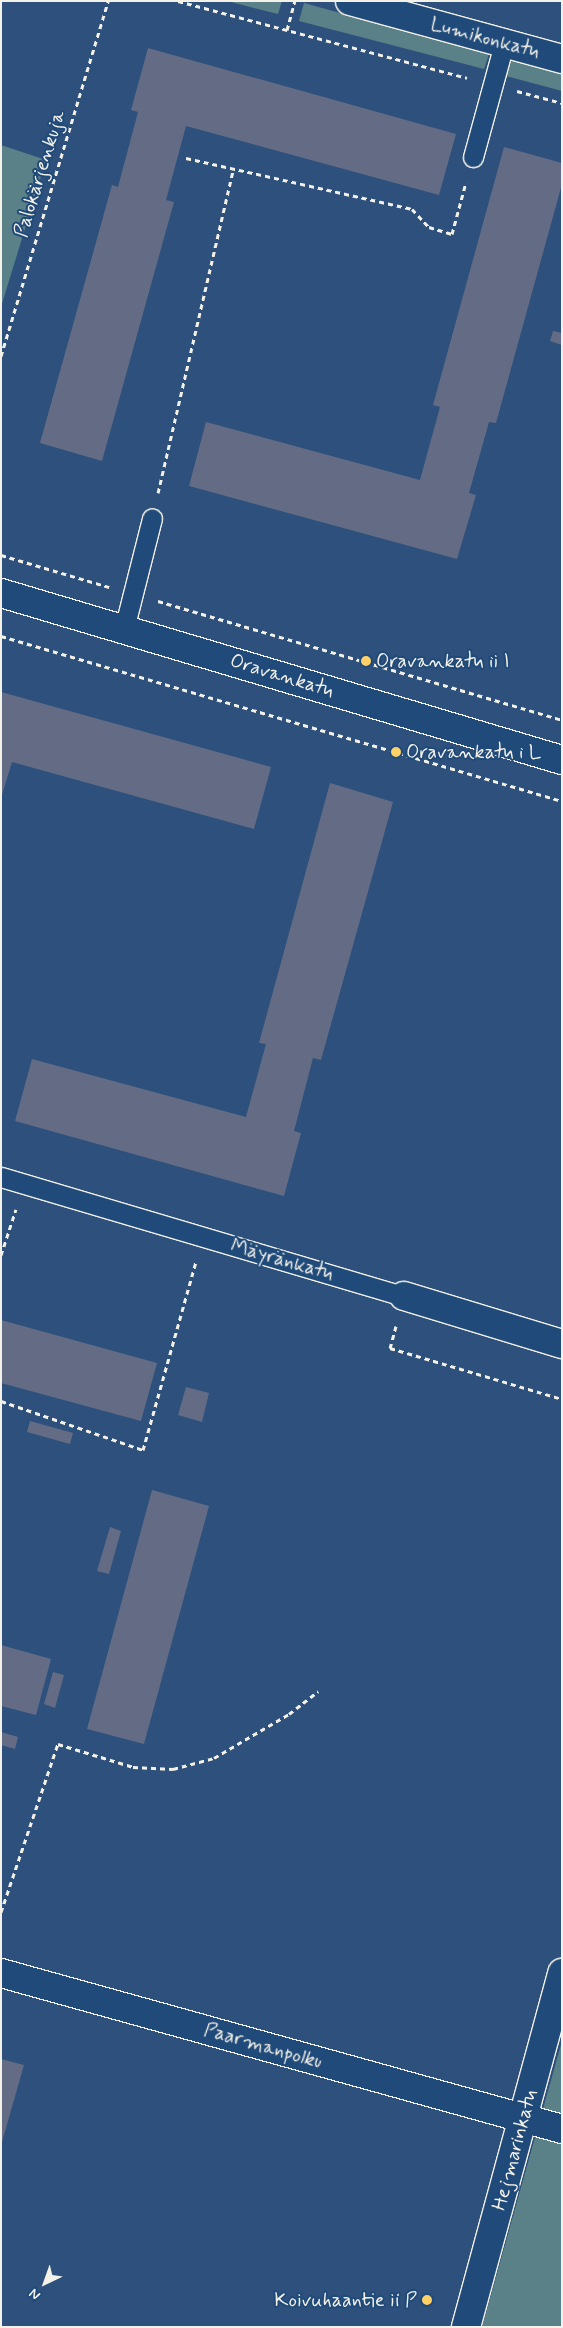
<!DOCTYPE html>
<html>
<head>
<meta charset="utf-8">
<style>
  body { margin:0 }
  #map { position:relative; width:563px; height:2328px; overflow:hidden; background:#2d517c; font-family:Mynerve,sans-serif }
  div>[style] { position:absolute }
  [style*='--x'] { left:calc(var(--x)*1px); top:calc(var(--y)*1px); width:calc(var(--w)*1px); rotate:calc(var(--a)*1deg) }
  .green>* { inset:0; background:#5a8187 }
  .building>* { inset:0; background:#636c84 }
  .path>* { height:3px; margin-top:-1.5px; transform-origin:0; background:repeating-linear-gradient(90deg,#f4f1e8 0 5px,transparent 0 9px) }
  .roads { filter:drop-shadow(1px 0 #f4f1e8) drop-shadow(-1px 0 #f4f1e8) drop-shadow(0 1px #f4f1e8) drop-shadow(0 -1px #f4f1e8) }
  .lane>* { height:19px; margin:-9.5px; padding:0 9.5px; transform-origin:9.5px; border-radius:9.5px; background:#1f4a7a }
  .street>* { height:28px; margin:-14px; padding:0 14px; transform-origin:14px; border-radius:14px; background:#1f4a7a }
  .secondary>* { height:28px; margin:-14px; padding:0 14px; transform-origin:14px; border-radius:14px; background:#1f4a7a }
  .dots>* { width:14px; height:14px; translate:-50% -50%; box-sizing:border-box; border:2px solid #1f4a7a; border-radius:50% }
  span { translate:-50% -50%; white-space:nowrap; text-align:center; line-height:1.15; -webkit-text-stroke:4px #1f4a7a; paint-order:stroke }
  .street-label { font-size:20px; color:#f4f1e8 }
  .poi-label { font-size:20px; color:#f4f1e8 }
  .left { translate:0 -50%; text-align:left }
  .right { translate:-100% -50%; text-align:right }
  .frame { position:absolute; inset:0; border:2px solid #f4f1e8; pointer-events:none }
  .north { position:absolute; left:20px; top:2258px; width:50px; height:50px; -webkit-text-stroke:4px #1f4a7a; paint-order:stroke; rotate:222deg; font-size:14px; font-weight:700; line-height:20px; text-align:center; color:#f4f1e8 }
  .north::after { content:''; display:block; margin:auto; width:18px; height:22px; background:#f4f1e8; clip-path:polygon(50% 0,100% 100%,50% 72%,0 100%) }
</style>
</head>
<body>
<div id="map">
  <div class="green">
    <div style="clip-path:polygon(227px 1px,282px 1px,278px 14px)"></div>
    <div style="clip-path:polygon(304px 3px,489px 54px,484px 69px,299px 21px)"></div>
    <div style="clip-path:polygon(512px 59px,562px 73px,562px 91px,506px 76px)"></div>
    <div style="clip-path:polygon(1px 145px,46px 160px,1px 307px)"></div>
    <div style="clip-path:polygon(562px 2041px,562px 2327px,482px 2327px)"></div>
  </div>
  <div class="building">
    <div style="clip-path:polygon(148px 48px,456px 134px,439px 195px,186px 126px,166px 200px,174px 202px,102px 461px,40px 443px,112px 185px,118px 187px,138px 112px,131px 110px)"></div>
    <div style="clip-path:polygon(504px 147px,562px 163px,562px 184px,496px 423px,489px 422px,469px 493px,476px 495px,457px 559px,189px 486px,206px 422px,420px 480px,440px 407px,433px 405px)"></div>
    <div style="clip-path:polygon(553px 331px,562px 333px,562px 345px,550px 341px)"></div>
    <div style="clip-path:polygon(1px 692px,271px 767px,254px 829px,12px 762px,1px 798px)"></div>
    <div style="clip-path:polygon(330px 783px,393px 802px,321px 1060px,313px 1058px,294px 1131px,301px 1133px,284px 1196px,15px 1121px,32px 1059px,246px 1117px,266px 1044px,259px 1043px)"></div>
    <div style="clip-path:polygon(1px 1320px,157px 1363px,141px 1421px,1px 1383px)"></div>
    <div style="clip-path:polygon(186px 1387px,209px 1393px,202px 1422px,178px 1415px)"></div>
    <div style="clip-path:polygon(30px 1421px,73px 1433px,70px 1444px,27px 1432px)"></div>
    <div style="clip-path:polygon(152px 1490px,209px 1506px,144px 1744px,87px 1729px)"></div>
    <div style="clip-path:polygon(110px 1527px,121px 1531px,109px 1574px,97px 1571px)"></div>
    <div style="clip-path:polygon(1px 1645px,51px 1659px,36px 1715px,1px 1706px)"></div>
    <div style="clip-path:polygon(53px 1672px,64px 1675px,55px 1708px,44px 1704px)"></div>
    <div style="clip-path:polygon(1px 1732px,18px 1737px,15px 1749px,1px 1745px)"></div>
    <div style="clip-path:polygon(1px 2059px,24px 2065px,2px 2142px,1px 2142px)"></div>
  </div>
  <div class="path">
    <div style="--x:178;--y:1;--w:299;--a:14.9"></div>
    <div style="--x:287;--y:30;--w:30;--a:-75"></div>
    <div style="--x:517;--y:91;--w:47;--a:14.9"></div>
    <div style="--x:186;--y:158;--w:232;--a:12.7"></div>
    <div style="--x:412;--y:209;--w:25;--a:47"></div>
    <div style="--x:429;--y:227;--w:24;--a:17"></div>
    <div style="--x:452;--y:234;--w:54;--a:-74.9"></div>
    <div style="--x:1;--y:356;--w:371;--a:-73.2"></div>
    <div style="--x:158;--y:493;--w:332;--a:-76.9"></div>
    <div style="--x:1;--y:555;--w:113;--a:16.5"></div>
    <div style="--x:158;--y:601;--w:421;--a:16.4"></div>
    <div style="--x:1;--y:636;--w:585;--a:16.39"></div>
    <div style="--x:1;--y:1255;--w:48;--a:-71.9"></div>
    <div style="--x:396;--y:1326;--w:23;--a:105"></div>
    <div style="--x:390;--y:1348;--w:179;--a:16.5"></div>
    <div style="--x:1;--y:1401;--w:150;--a:19"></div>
    <div style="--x:143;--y:1450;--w:195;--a:-74.3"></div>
    <div style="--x:1;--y:1912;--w:177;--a:-71.3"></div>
    <div style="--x:58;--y:1744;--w:78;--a:17"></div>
    <div style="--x:133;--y:1767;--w:40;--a:2.9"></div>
    <div style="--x:173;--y:1769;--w:42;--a:-15"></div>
    <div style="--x:214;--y:1758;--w:87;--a:-30.4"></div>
    <div style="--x:289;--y:1714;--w:37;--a:-38"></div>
  </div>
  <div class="roads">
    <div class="lane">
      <div style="--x:473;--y:157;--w:117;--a:-74.7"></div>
      <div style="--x:124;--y:629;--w:114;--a:-75.8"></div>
      <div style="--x:1;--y:1177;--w:420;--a:16.5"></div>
    </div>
    <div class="street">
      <div style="--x:350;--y:1;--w:220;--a:15.3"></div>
      <div style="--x:404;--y:1296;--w:165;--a:16.9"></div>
      <div style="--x:1;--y:1973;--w:582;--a:15.54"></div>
    </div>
    <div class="secondary">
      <div style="--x:1;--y:593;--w:585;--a:16.58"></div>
      <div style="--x:466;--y:2327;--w:367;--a:-74.8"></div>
    </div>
  </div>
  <div class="dots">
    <div style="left:366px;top:661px;background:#ffd166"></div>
    <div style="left:396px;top:752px;background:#ffd166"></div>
    <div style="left:427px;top:2300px;background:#ffd166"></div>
  </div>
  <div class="street-label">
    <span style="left:485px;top:38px;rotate:15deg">Lumikonkatu</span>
    <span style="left:40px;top:174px;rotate:-73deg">Palokärjenkuja</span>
    <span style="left:282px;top:676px;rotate:17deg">Oravankatu</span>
    <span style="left:282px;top:1260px;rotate:16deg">Mäyränkatu</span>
    <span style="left:263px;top:2046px;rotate:16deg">Paarmanpolku</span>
    <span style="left:515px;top:2150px;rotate:-75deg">Hejmarinkatu</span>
  </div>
  <div class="poi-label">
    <span class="left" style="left:376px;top:661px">Oravankatu ii I</span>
    <span class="left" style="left:406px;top:752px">Oravankatu i L</span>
    <span class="right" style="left:417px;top:2300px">Koivuhaantie ii P</span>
  </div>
  <div class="frame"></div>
  <div class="north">N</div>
</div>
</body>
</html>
